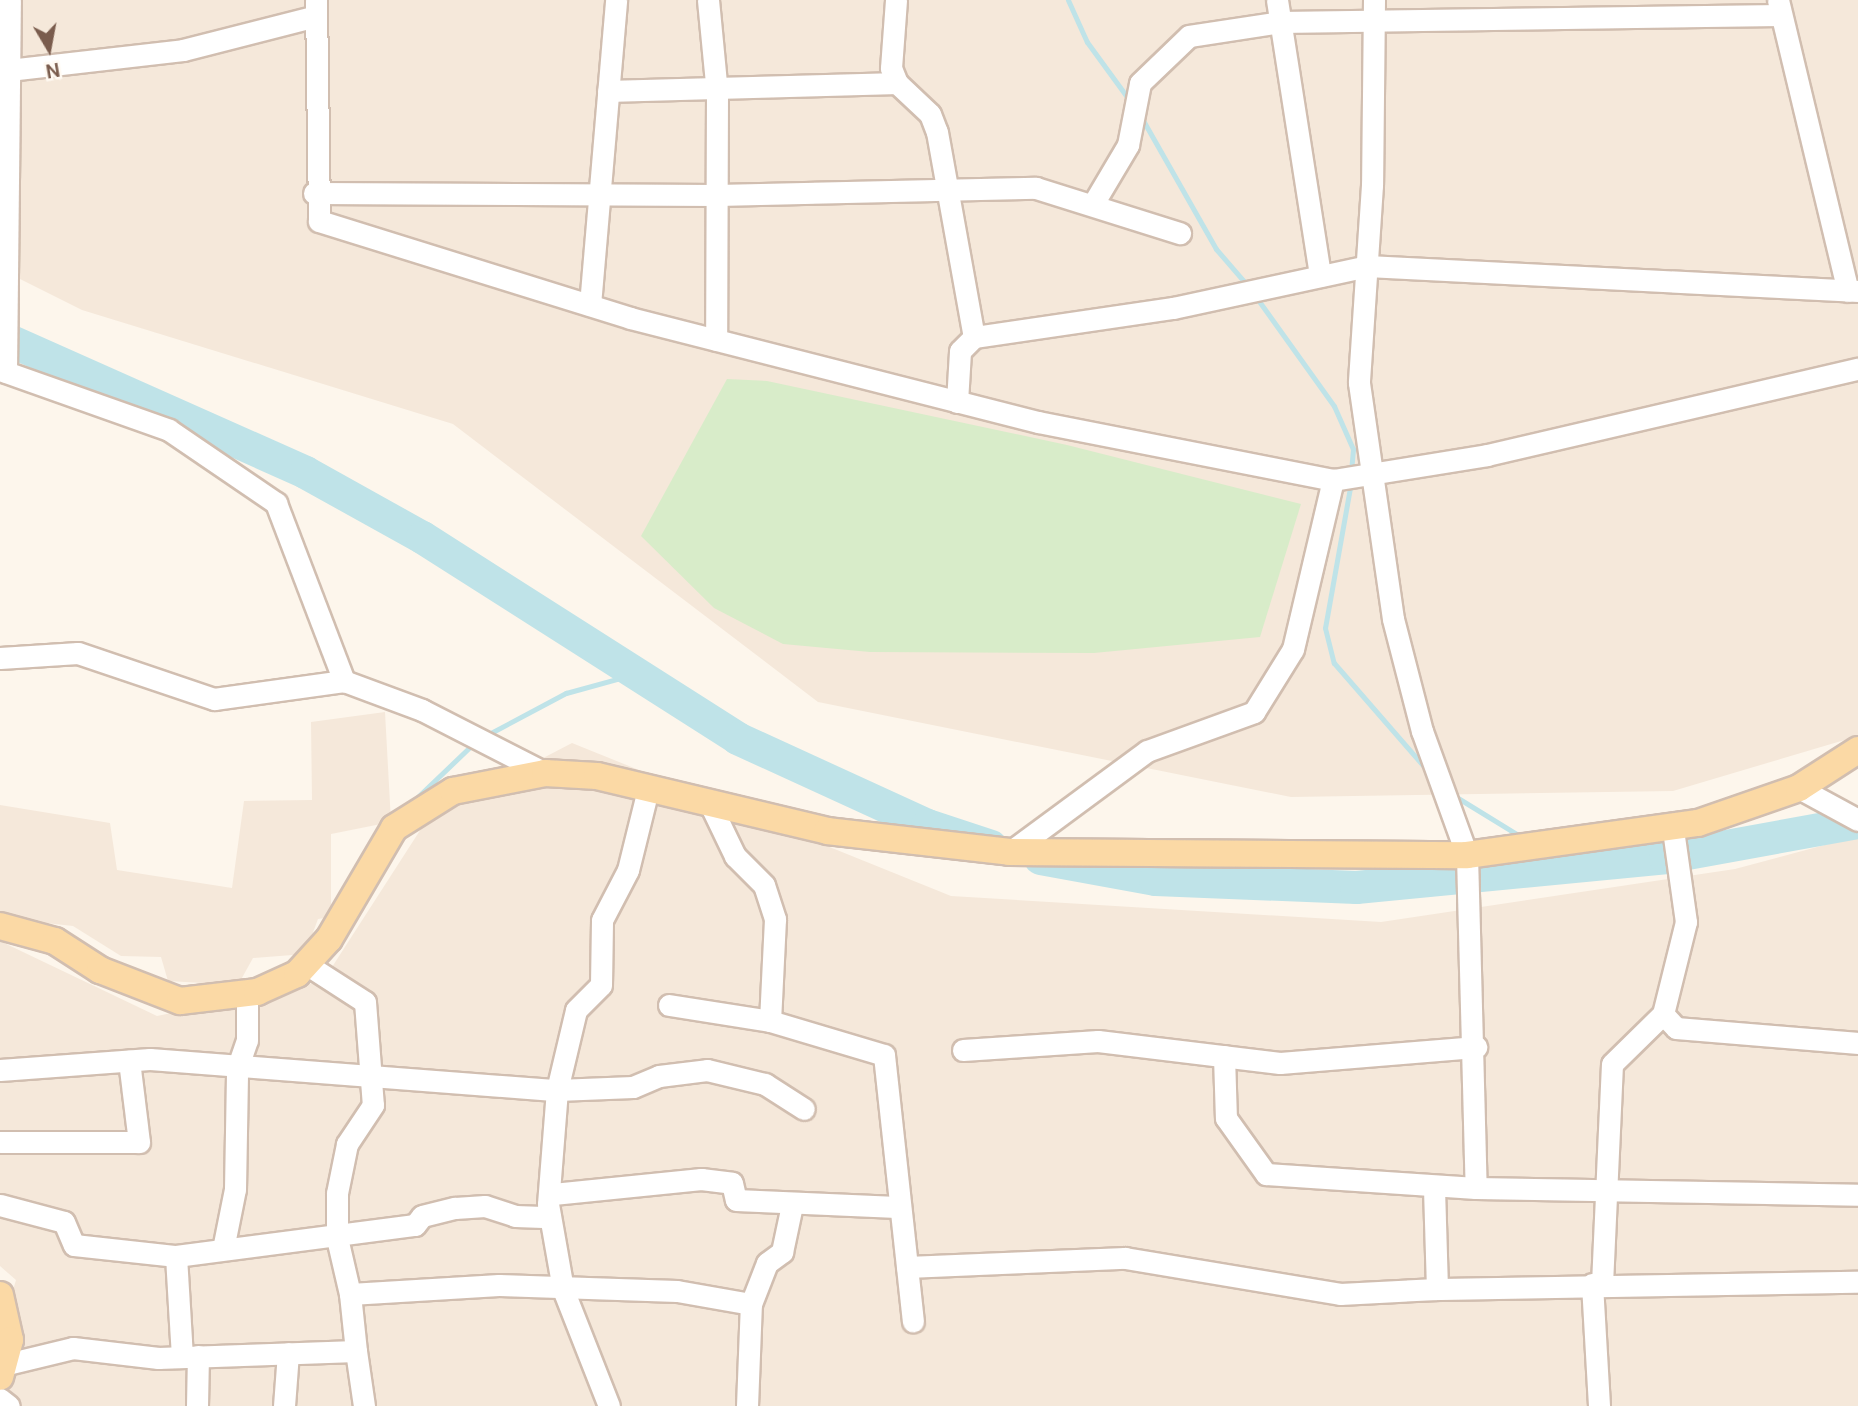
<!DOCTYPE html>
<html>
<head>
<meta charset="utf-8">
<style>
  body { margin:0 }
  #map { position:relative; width:1858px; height:1406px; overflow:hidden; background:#fdf6ec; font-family:"DM Sans",sans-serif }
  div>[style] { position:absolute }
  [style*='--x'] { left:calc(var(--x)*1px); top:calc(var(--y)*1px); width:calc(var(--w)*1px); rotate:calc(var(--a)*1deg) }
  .residential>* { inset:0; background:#f5e8da }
  .green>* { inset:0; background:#d8ecc9 }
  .stream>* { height:5px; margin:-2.5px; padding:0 2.5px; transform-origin:2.5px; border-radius:2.5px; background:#bfe3e8 }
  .river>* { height:33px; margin:-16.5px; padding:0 16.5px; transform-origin:16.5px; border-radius:16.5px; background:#bfe3e8 }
  .roads { filter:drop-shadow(2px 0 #d1beb0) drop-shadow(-2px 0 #d1beb0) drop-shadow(0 2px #d1beb0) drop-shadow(0 -2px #d1beb0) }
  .minor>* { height:21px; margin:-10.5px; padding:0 10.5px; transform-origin:10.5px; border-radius:10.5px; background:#fff }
  .major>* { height:26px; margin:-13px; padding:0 13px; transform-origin:13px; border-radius:13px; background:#fbd9a5 }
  span { translate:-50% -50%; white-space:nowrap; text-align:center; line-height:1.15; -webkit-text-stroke:7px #fffaf3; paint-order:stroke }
  .north { position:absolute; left:14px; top:14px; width:70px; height:70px; -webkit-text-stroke:5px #fffaf3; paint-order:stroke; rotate:170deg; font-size:19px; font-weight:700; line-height:28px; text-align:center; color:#7a5c4d }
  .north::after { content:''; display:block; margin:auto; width:24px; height:32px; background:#7a5c4d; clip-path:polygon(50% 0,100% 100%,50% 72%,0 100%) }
</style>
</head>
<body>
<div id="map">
  <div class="residential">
    <div style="clip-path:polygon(0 0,1858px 0,1858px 736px,1673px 791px,1291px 797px,818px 702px,453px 424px,82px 310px,0 269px)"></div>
    <div style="clip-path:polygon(385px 712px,391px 822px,331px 834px,331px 917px,318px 919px,305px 954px,253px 958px,238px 985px,168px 981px,161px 957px,121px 956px,73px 926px,0 918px,0 805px,110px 823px,117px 870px,232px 888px,244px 801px,312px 800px,311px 722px)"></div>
    <div style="clip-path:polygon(572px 743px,951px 896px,1381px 922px,1735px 869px,1858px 836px,1858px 1406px,0 1406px,0 1334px,16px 1280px,0 1266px,0 941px,157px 1016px,323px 981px,428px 818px)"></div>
  </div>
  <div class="green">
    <div style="clip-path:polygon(727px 379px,767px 381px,1067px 445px,1301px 504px,1260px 637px,1094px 653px,870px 652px,783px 644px,714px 608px,641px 536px)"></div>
  </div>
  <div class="stream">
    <div style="--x:1068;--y:0;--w:46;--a:65.7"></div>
    <div style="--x:1087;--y:42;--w:73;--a:53.9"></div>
    <div style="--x:1140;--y:115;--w:154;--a:60.4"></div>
    <div style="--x:1216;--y:249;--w:49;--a:49.1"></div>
    <div style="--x:1256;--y:297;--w:134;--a:54.4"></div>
    <div style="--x:1334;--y:406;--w:47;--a:66.2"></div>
    <div style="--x:1353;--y:449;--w:23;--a:95"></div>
    <div style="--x:1351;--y:482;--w:148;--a:100.1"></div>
    <div style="--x:1325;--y:628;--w:36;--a:76"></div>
    <div style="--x:1334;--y:663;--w:140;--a:49"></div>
    <div style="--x:485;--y:736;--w:92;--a:-28"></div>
    <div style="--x:566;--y:693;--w:72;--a:-15.4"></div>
    <div style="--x:1453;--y:795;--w:82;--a:31.6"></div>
    <div style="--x:406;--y:808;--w:94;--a:-43.7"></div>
    <div style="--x:1549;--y:853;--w:33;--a:23"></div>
  </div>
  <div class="river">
    <div style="--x:0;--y:336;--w:334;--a:24"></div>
    <div style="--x:305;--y:472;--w:134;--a:29.1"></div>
    <div style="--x:422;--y:537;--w:374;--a:32.5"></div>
    <div style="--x:737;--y:738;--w:209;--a:24.6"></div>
    <div style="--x:927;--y:825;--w:67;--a:18.2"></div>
    <div style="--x:1040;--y:858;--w:117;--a:10.3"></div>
    <div style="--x:1155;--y:879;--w:201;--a:2.3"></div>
    <div style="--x:1356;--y:887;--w:310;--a:-5.5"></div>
    <div style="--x:1665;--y:857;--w:196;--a:-10.3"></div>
  </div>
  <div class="roads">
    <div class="minor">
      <div style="--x:316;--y:0;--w:221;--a:89.2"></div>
      <div style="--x:319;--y:221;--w:326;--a:17.3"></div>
      <div style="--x:630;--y:318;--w:421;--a:14.3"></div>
      <div style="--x:1038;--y:422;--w:301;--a:11.1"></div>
      <div style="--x:1333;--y:480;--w:156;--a:-9.2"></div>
      <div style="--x:1487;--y:455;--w:381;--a:-13.1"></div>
      <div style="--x:708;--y:0;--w:93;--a:84.5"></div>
      <div style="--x:717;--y:93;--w:247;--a:90.2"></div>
      <div style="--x:896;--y:0;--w:68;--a:94.2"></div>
      <div style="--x:891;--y:68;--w:16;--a:68"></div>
      <div style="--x:897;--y:83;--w:45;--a:43.2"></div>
      <div style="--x:930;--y:114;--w:19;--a:69"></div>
      <div style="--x:937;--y:132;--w:208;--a:79.8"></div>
      <div style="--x:1277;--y:0;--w:279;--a:81.1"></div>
      <div style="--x:1374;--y:0;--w:185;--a:90.6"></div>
      <div style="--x:1372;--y:185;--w:198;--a:93.8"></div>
      <div style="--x:1359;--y:383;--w:238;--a:81.8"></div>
      <div style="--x:1393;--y:619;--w:116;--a:75.5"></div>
      <div style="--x:1422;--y:731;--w:132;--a:70.1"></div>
      <div style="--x:1467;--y:855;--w:333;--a:88.5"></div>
      <div style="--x:1778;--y:0;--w:299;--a:76.5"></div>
      <div style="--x:0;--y:71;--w:184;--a:-6.5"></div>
      <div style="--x:183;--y:50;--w:137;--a:-14.3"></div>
      <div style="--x:608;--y:91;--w:289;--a:-1.6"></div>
      <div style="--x:314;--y:193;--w:403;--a:0.3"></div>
      <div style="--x:717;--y:195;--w:319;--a:-1.3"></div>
      <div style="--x:1036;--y:188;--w:151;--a:17.4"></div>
      <div style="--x:1093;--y:204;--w:69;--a:-59.3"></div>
      <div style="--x:1128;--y:145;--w:63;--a:-79"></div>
      <div style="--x:1140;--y:83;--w:68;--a:-43.8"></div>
      <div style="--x:1189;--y:36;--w:92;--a:-8.7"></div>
      <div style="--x:1280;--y:22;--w:501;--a:-0.8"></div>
      <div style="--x:590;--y:305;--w:306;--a:-85.1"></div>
      <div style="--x:0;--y:370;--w:179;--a:19.5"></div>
      <div style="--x:169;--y:430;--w:130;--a:34.3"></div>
      <div style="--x:276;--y:503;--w:191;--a:69.1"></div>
      <div style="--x:344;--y:681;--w:83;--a:20.4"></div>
      <div style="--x:422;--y:710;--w:138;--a:27.1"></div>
      <div style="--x:6;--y:372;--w:372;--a:-89.4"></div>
      <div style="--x:957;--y:402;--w:51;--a:-86.6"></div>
      <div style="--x:960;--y:351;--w:20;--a:-45"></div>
      <div style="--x:974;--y:337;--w:201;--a:-8.3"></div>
      <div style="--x:1173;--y:308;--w:198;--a:-12.2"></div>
      <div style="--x:1367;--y:266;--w:492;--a:2.9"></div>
      <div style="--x:0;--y:658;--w:78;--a:-3.7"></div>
      <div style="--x:78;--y:653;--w:144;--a:18.7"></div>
      <div style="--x:214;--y:699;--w:131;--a:-7.9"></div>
      <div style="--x:1799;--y:788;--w:67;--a:28.5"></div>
      <div style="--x:710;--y:804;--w:58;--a:64.3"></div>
      <div style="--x:735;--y:856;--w:41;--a:45"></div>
      <div style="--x:764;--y:885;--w:36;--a:72"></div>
      <div style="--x:775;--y:919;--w:102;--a:92.8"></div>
      <div style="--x:770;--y:1021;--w:119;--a:16.6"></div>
      <div style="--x:884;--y:1055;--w:268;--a:83.8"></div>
      <div style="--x:1010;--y:852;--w:170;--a:-36.4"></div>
      <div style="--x:1147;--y:751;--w:114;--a:-20"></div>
      <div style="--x:1254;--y:712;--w:74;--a:-58.2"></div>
      <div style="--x:1293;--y:649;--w:174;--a:-76.7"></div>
      <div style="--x:306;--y:964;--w:70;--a:32.8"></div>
      <div style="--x:365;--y:1002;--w:103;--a:85.6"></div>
      <div style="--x:373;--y:1105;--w:47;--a:123.7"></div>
      <div style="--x:347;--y:1144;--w:50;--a:101.5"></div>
      <div style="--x:337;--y:1193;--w:45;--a:90"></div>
      <div style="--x:337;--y:1238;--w:57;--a:76.9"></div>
      <div style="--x:669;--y:1005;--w:102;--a:9"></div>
      <div style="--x:1663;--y:1014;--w:19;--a:47"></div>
      <div style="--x:1676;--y:1028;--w:183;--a:4.7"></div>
      <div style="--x:963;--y:1050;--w:135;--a:-3.8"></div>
      <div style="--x:1098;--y:1041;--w:183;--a:6.9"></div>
      <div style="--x:1280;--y:1063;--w:197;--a:-4.7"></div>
      <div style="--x:1224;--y:1056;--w:62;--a:88.2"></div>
      <div style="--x:1226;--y:1118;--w:69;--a:54.5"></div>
      <div style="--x:1266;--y:1174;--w:210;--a:3.8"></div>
      <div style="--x:1476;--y:1188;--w:382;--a:1"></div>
      <div style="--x:0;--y:1070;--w:150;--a:-4.2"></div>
      <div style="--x:150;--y:1059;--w:408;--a:4.4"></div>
      <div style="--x:557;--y:1090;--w:76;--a:-2.3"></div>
      <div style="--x:633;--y:1087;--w:28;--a:-23"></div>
      <div style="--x:659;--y:1076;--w:48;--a:-7.1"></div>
      <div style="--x:707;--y:1070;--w:60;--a:13.6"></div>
      <div style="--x:765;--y:1084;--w:46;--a:32.7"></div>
      <div style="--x:0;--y:1142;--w:139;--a:0"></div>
      <div style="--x:139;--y:1142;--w:82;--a:-97"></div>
      <div style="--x:553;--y:1194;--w:149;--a:-5.8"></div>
      <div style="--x:701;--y:1179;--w:31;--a:7"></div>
      <div style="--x:732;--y:1183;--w:17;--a:77"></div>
      <div style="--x:736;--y:1200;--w:161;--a:2.5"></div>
      <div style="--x:0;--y:1205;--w:66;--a:14.9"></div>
      <div style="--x:64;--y:1222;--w:25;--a:67"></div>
      <div style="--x:74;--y:1245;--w:103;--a:6.2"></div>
      <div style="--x:176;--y:1256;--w:241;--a:-7.4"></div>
      <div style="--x:415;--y:1225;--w:11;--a:-52"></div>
      <div style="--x:422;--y:1216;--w:34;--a:-14"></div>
      <div style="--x:455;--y:1208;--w:30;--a:-4"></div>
      <div style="--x:485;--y:1206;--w:32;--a:18"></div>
      <div style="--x:515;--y:1216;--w:35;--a:2"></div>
      <div style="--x:223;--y:1249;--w:61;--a:-78.7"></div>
      <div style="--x:235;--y:1189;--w:120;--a:-89"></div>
      <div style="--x:237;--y:1069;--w:31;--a:-71"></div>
      <div style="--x:247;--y:1040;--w:46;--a:-90"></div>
      <div style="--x:176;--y:1256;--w:101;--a:86.6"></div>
      <div style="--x:907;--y:1267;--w:218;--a:-2.4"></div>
      <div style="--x:1125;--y:1258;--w:218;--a:9.5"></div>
      <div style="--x:1340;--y:1294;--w:97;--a:-3"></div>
      <div style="--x:1437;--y:1289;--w:103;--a:-91.7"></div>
      <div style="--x:1592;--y:1284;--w:122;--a:86.7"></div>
      <div style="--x:1602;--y:1284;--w:220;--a:-87.4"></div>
      <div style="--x:1612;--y:1064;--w:71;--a:-44.4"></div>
      <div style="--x:1663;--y:1014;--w:95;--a:-76"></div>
      <div style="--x:1686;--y:922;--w:94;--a:-98"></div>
      <div style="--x:1437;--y:1289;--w:421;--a:-1"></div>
      <div style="--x:356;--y:1351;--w:56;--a:81.7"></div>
      <div style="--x:7;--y:1364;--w:68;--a:-13.6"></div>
      <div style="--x:73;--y:1348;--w:86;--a:6.7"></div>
      <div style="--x:158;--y:1358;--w:198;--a:-2"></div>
      <div style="--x:356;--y:1351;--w:57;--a:-96"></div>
      <div style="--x:350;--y:1294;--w:149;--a:-3.5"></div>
      <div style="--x:499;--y:1285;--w:178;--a:1.9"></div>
      <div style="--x:677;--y:1291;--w:75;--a:10"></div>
      <div style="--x:0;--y:1399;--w:11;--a:38"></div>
      <div style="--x:197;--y:1406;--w:50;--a:-88.9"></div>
      <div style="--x:284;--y:1406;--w:53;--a:-85.7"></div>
      <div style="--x:609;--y:1406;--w:126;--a:-111.5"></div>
      <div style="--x:563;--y:1289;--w:86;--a:-100"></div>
      <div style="--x:548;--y:1204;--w:114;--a:-85.5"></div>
      <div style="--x:557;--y:1090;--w:82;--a:-76.6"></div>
      <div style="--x:576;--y:1010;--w:35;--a:-45"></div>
      <div style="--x:601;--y:985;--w:65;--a:-89.1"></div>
      <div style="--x:602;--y:920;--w:56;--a:-62.5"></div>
      <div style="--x:628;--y:870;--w:83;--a:-76.1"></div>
      <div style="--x:747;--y:1406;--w:102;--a:-87.8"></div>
      <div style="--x:751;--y:1304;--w:44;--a:-68.7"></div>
      <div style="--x:767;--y:1263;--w:19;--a:-36"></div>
      <div style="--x:782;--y:1252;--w:48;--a:-78"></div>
    </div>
    <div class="major">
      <div style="--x:0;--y:926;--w:57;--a:15.3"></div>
      <div style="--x:55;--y:941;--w:54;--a:32.8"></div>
      <div style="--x:100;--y:970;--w:86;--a:21.2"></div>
      <div style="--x:180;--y:1001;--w:78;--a:-6.7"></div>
      <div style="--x:257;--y:992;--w:44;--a:-24.2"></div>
      <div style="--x:297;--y:974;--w:47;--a:-47.6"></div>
      <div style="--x:329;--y:939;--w:129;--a:-59.6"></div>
      <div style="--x:394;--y:828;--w:70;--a:-32.1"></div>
      <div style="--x:453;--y:791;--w:94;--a:-11.1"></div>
      <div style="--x:545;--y:773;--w:52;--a:3.3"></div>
      <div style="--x:597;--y:776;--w:236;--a:13.4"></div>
      <div style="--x:827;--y:831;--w:184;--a:6.5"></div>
      <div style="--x:1010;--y:852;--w:457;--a:0.4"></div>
      <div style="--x:1467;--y:855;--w:233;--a:-7.9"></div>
      <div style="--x:1698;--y:823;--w:107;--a:-19.1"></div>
      <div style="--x:1799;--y:788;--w:70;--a:-32.8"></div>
      <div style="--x:0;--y:1295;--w:46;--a:77.5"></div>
      <div style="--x:10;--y:1340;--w:38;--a:105"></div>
    </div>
  </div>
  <div class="north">N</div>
</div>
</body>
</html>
